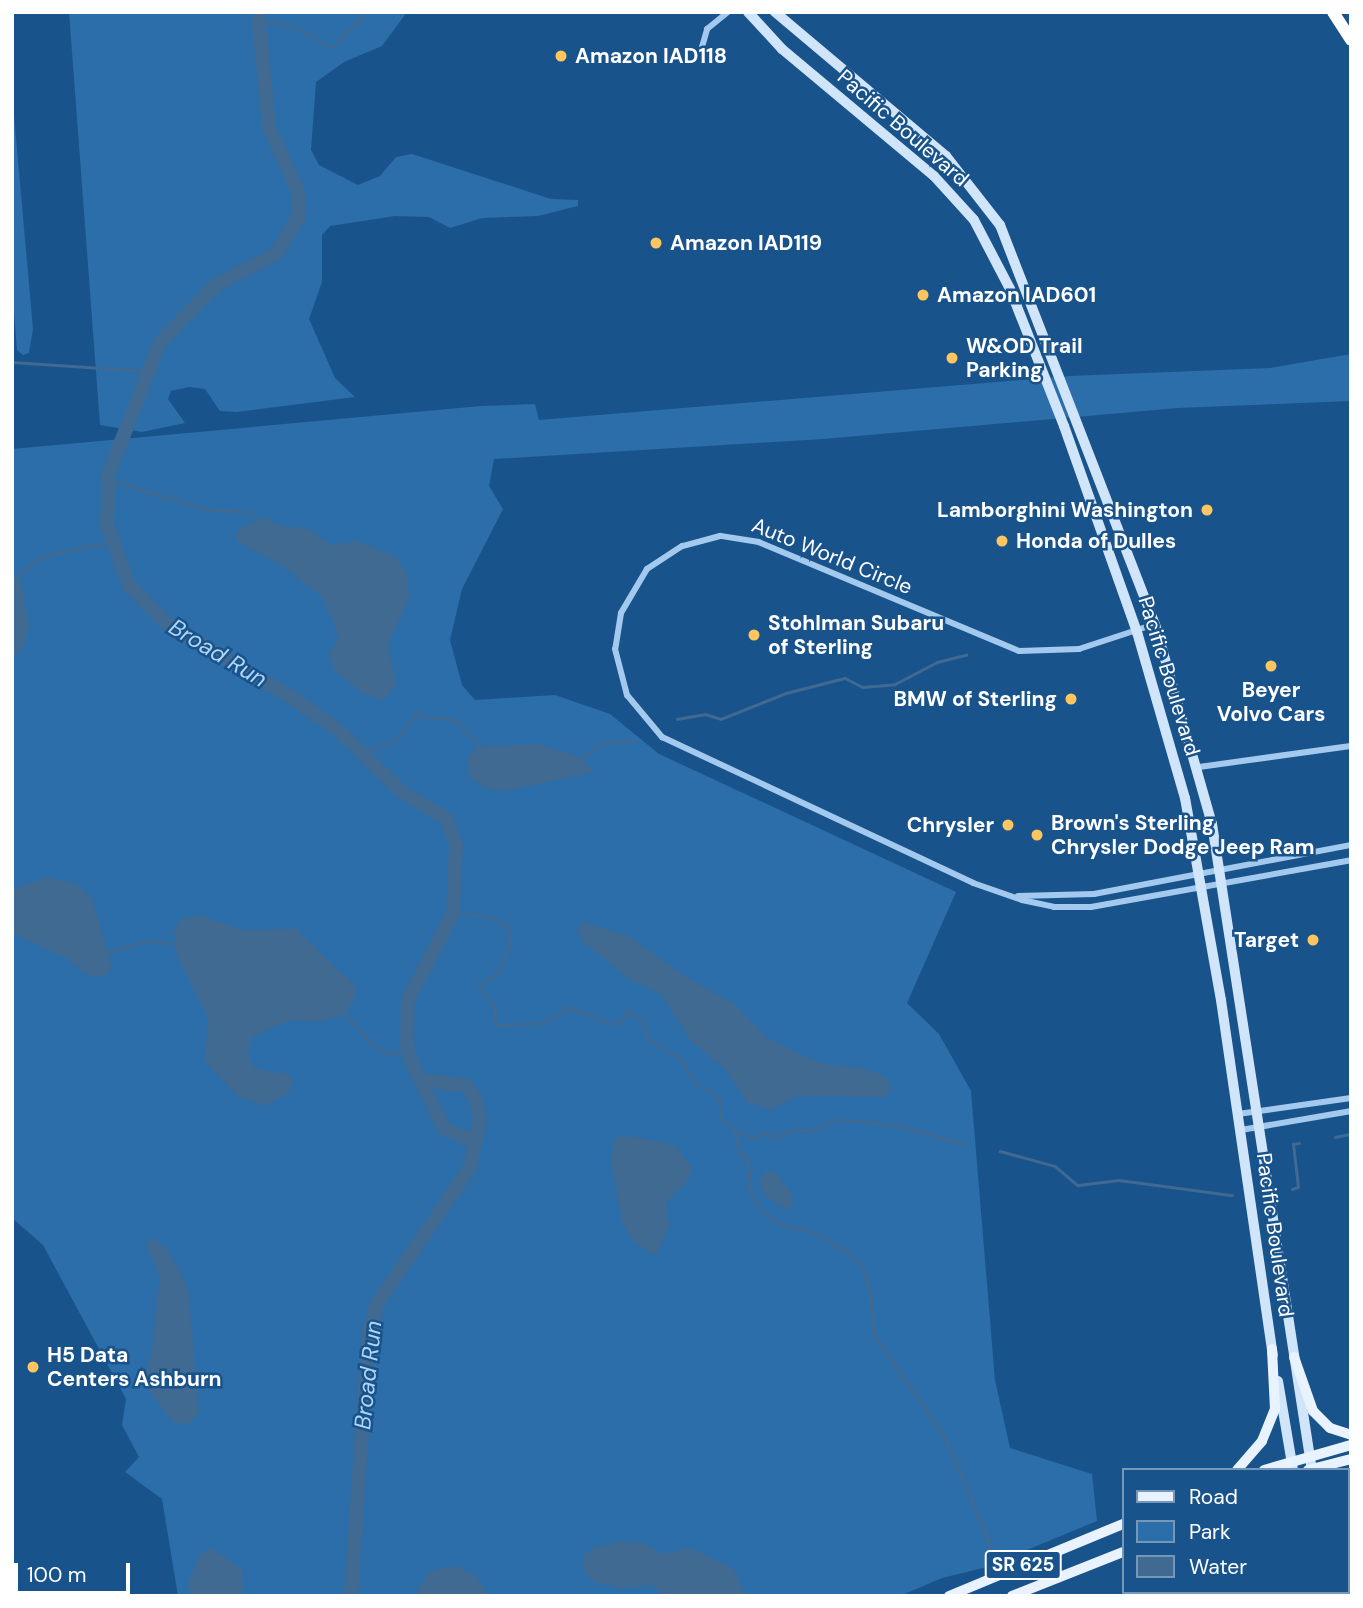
<!DOCTYPE html>
<html>
<head>
<meta charset="utf-8">
<style>
  body { margin:0 }
  #map { position:relative; width:1363px; height:1608px; overflow:hidden; background:#19538b; font-family:"DM Sans",sans-serif }
  div>[style] { position:absolute }
  [style*='--x'] { left:calc(var(--x)*1px); top:calc(var(--y)*1px); width:calc(var(--w)*1px); rotate:calc(var(--a)*1deg) }
  .green>* { inset:0; background:#2c6ea9 }
  .water>* { inset:0; background:#406a92 }
  .stream>* { height:2.5px; margin:-1.25px; padding:0 1.25px; transform-origin:1.25px; border-radius:1.25px; background:#406a92 }
  .river>* { height:14px; margin:-7px; padding:0 7px; transform-origin:7px; border-radius:7px; background:#406a92 }
  .minor>* { height:6px; margin:-3px; padding:0 3px; transform-origin:3px; border-radius:3px; background:#a3caee }
  .secondary>* { height:10px; margin:-5px; padding:0 5px; transform-origin:5px; border-radius:5px; background:#d0e5fa }
  .primary>* { height:10px; margin:-5px; padding:0 5px; transform-origin:5px; border-radius:5px; background:#e9f3ff }
  .motorway>* { height:12px; margin:-6px; padding:0 6px; transform-origin:6px; border-radius:6px; background:#fff }
  .dots>* { width:19px; height:19px; translate:-50% -50%; box-sizing:border-box; border:4px solid #19538b; border-radius:50% }
  span { translate:-50% -50%; white-space:nowrap; text-align:center; line-height:1.15; -webkit-text-stroke:5px #19538b; paint-order:stroke }
  .shield-label span { padding:2px 5px; background:#19538b; border:2px solid; border-radius:5px; -webkit-text-stroke-width:0 }
  .shield-label { font-size:19px; color:#fff; font-weight:700 }
  .poi-label { font-size:21px; color:#fff; font-weight:700 }
  .left { translate:0 -50%; text-align:left }
  .right { translate:-100% -50%; text-align:right }
  .street-label { font-size:21px; color:#fff }
  .water-label { font-size:23px; color:#afd4f5; font-style:italic }
  .frame { position:absolute; inset:0; border:14px solid #fff; pointer-events:none }
  .legend { position:absolute; left:1122px; top:1468px; width:228px; height:126px; box-sizing:border-box; background:#19538b; border:2px solid #7598b9; margin:0; padding:9px 12px; list-style:none; font-size:21px; color:#fff }
  .legend li { display:flex; align-items:center; gap:14px; height:35px }
  .legend b { width:35px; border:2px solid #7598b9 }
  .scale { position:absolute; left:14px; top:1563px; width:116px; height:32px; box-sizing:border-box; border:4px solid #fff; border-top:0; padding-left:9px; font-size:21px; line-height:24px; white-space:nowrap; color:#fff; -webkit-text-stroke:5px #19538b; paint-order:stroke }
</style>
</head>
<body>
<div id="map">
  <div class="green">
    <div style="clip-path:polygon(69px 12px,407px 12px,382px 46px,344px 62px,316px 82px,311px 150px,319px 165px,358px 185px,380px 176px,396px 157px,412px 154px,551px 199px,578px 200px,578px 206px,538px 216px,482px 218px,450px 228px,429px 217px,395px 216px,330px 226px,322px 235px,322px 282px,309px 319px,335px 378px,355px 397px,237px 412px,220px 411px,205px 389px,189px 387px,171px 391px,168px 399px,185px 423px,142px 432px,100px 425px)"></div>
    <div style="clip-path:polygon(12px 93px,33px 329px,29px 353px,23px 355px,17px 350px,12px 285px)"></div>
    <div style="clip-path:polygon(1351px 354px,1351px 401px,1178px 408px,823px 439px,494px 459px,489px 486px,503px 509px,462px 589px,450px 640px,462px 685px,475px 700px,555px 695px,610px 714px,659px 754px,956px 892px,907px 1003px,939px 1034px,971px 1091px,995px 1380px,1010px 1448px,1092px 1474px,1097px 1521px,983px 1568px,942px 1578px,900px 1596px,178px 1596px,162px 1499px,125px 1472px,139px 1457px,122px 1425px,126px 1399px,43px 1245px,12px 1218px,12px 449px,481px 406px,535px 404px,539px 420px,1070px 376px,1270px 368px)"></div>
  </div>
  <div class="water">
    <div style="clip-path:polygon(264px 517px,278px 525px,312px 530px,330px 545px,358px 541px,397px 557px,408px 576px,409px 597px,388px 645px,396px 685px,383px 700px,365px 695px,332px 668px,329px 654px,339px 637px,323px 598px,287px 569px,237px 541px,238px 530px)"></div>
    <div style="clip-path:polygon(12px 574px,21px 583px,29px 626px,23px 648px,12px 657px)"></div>
    <div style="clip-path:polygon(538px 744px,579px 757px,595px 772px,504px 791px,487px 789px,469px 777px,468px 758px,476px 747px)"></div>
    <div style="clip-path:polygon(48px 877px,77px 884px,92px 899px,112px 967px,105px 977px,87px 975px,68px 959px,12px 933px,12px 889px)"></div>
    <div style="clip-path:polygon(199px 915px,243px 930px,296px 929px,355px 986px,355px 999px,344px 1015px,318px 1022px,290px 1020px,252px 1037px,248px 1051px,253px 1068px,288px 1074px,293px 1080px,289px 1092px,265px 1106px,238px 1096px,205px 1062px,208px 1018px,177px 956px,174px 931px,180px 920px)"></div>
    <div style="clip-path:polygon(584px 922px,630px 937px,692px 981px,730px 1001px,768px 1039px,820px 1063px,866px 1069px,887px 1077px,891px 1090px,885px 1097px,797px 1096px,772px 1110px,748px 1103px,726px 1070px,692px 1042px,661px 994px,632px 981px,582px 941px,577px 928px)"></div>
    <div style="clip-path:polygon(620px 1134px,675px 1145px,693px 1168px,686px 1183px,666px 1201px,669px 1224px,656px 1256px,633px 1241px,622px 1222px,611px 1162px,614px 1141px)"></div>
    <div style="clip-path:polygon(766px 1171px,773px 1171px,791px 1192px,794px 1205px,786px 1209px,766px 1197px,759px 1183px)"></div>
    <div style="clip-path:polygon(153px 1238px,168px 1250px,188px 1288px,199px 1413px,188px 1425px,173px 1422px,143px 1383px,152px 1349px,160px 1276px,146px 1244px)"></div>
    <div style="clip-path:polygon(623px 1541px,646px 1544px,661px 1554px,690px 1548px,733px 1568px,746px 1596px,664px 1596px,651px 1585px,623px 1588px,595px 1583px,584px 1572px,583px 1556px,593px 1548px)"></div>
    <div style="clip-path:polygon(210px 1547px,242px 1569px,243px 1596px,190px 1596px,188px 1583px,200px 1555px)"></div>
    <div style="clip-path:polygon(457px 1566px,476px 1576px,489px 1596px,414px 1596px,430px 1571px)"></div>
  </div>
  <div class="stream">
    <div style="--x:258;--y:19;--w:40;--a:13"></div>
    <div style="--x:297;--y:28;--w:40;--a:29.7"></div>
    <div style="--x:332;--y:48;--w:50;--a:-46.6"></div>
    <div style="--x:12;--y:362;--w:135;--a:3.8"></div>
    <div style="--x:108;--y:479;--w:102;--a:17.2"></div>
    <div style="--x:205;--y:509;--w:45;--a:3.8"></div>
    <div style="--x:250;--y:512;--w:13;--a:51"></div>
    <div style="--x:12;--y:581;--w:39;--a:-40"></div>
    <div style="--x:42;--y:556;--w:70;--a:-11.5"></div>
    <div style="--x:677;--y:719;--w:28;--a:-10"></div>
    <div style="--x:705;--y:714;--w:17;--a:17"></div>
    <div style="--x:721;--y:719;--w:70;--a:-21.8"></div>
    <div style="--x:786;--y:693;--w:61;--a:-14.3"></div>
    <div style="--x:845;--y:678;--w:20;--a:27"></div>
    <div style="--x:863;--y:687;--w:32;--a:-5"></div>
    <div style="--x:895;--y:684;--w:47;--a:-27.6"></div>
    <div style="--x:937;--y:662;--w:30;--a:-14"></div>
    <div style="--x:361;--y:754;--w:39;--a:-23"></div>
    <div style="--x:397;--y:739;--w:34;--a:-53"></div>
    <div style="--x:417;--y:712;--w:11;--a:38"></div>
    <div style="--x:426;--y:719;--w:18;--a:-6"></div>
    <div style="--x:444;--y:717;--w:16;--a:22"></div>
    <div style="--x:459;--y:723;--w:34;--a:47"></div>
    <div style="--x:580;--y:759;--w:26;--a:-37"></div>
    <div style="--x:601;--y:743;--w:33;--a:-5"></div>
    <div style="--x:453;--y:913;--w:37;--a:6"></div>
    <div style="--x:490;--y:917;--w:21;--a:29"></div>
    <div style="--x:508;--y:927;--w:18;--a:81"></div>
    <div style="--x:511;--y:945;--w:30;--a:114"></div>
    <div style="--x:499;--y:972;--w:24;--a:145"></div>
    <div style="--x:479;--y:986;--w:26;--a:53"></div>
    <div style="--x:495;--y:1007;--w:18;--a:87"></div>
    <div style="--x:496;--y:1025;--w:48;--a:-2.4"></div>
    <div style="--x:544;--y:1023;--w:30;--a:-33"></div>
    <div style="--x:569;--y:1007;--w:46;--a:21.6"></div>
    <div style="--x:612;--y:1024;--w:10;--a:-17"></div>
    <div style="--x:622;--y:1021;--w:12;--a:-59"></div>
    <div style="--x:628;--y:1011;--w:16;--a:30"></div>
    <div style="--x:642;--y:1019;--w:22;--a:72"></div>
    <div style="--x:649;--y:1040;--w:34;--a:30"></div>
    <div style="--x:679;--y:1057;--w:35;--a:57"></div>
    <div style="--x:698;--y:1086;--w:23;--a:25"></div>
    <div style="--x:719;--y:1096;--w:25;--a:83"></div>
    <div style="--x:722;--y:1121;--w:36;--a:30"></div>
    <div style="--x:753;--y:1139;--w:12;--a:-31"></div>
    <div style="--x:763;--y:1133;--w:14;--a:17"></div>
    <div style="--x:776;--y:1137;--w:22;--a:-22"></div>
    <div style="--x:796;--y:1129;--w:14;--a:8"></div>
    <div style="--x:810;--y:1131;--w:32;--a:-22"></div>
    <div style="--x:840;--y:1119;--w:56;--a:6.1"></div>
    <div style="--x:896;--y:1125;--w:72;--a:15.4"></div>
    <div style="--x:107;--y:951;--w:42;--a:-13.7"></div>
    <div style="--x:148;--y:941;--w:28;--a:6"></div>
    <div style="--x:344;--y:1013;--w:46;--a:47.6"></div>
    <div style="--x:375;--y:1047;--w:15;--a:23"></div>
    <div style="--x:389;--y:1053;--w:19;--a:-6"></div>
    <div style="--x:735;--y:1132;--w:22;--a:77"></div>
    <div style="--x:740;--y:1153;--w:8;--a:23"></div>
    <div style="--x:747;--y:1156;--w:38;--a:83"></div>
    <div style="--x:752;--y:1194;--w:20;--a:60"></div>
    <div style="--x:762;--y:1211;--w:24;--a:35"></div>
    <div style="--x:782;--y:1225;--w:31;--a:13"></div>
    <div style="--x:812;--y:1232;--w:30;--a:28"></div>
    <div style="--x:838;--y:1246;--w:31;--a:38"></div>
    <div style="--x:862;--y:1265;--w:30;--a:73"></div>
    <div style="--x:871;--y:1294;--w:41;--a:85.8"></div>
    <div style="--x:874;--y:1335;--w:126;--a:55.3"></div>
    <div style="--x:946;--y:1439;--w:132;--a:67.3"></div>
    <div style="--x:1335;--y:1137;--w:16;--a:-11"></div>
    <div style="--x:1000;--y:1151;--w:57;--a:15.3"></div>
    <div style="--x:1055;--y:1166;--w:30;--a:40"></div>
    <div style="--x:1078;--y:1185;--w:41;--a:-7"></div>
    <div style="--x:1119;--y:1180;--w:114;--a:7.6"></div>
    <div style="--x:1292;--y:1189;--w:6;--a:-18"></div>
    <div style="--x:1298;--y:1187;--w:43;--a:-96.6"></div>
    <div style="--x:1293;--y:1144;--w:6;--a:-9"></div>
  </div>
  <div class="river">
    <div style="--x:258;--y:12;--w:116;--a:84.5"></div>
    <div style="--x:269;--y:127;--w:73;--a:65.9"></div>
    <div style="--x:299;--y:194;--w:24;--a:92"></div>
    <div style="--x:298;--y:218;--w:42;--a:121.4"></div>
    <div style="--x:276;--y:254;--w:66;--a:153"></div>
    <div style="--x:217;--y:284;--w:81;--a:134.5"></div>
    <div style="--x:160;--y:342;--w:141;--a:111.3"></div>
    <div style="--x:109;--y:473;--w:52;--a:92.2"></div>
    <div style="--x:107;--y:525;--w:64;--a:69.9"></div>
    <div style="--x:129;--y:585;--w:52;--a:45.8"></div>
    <div style="--x:165;--y:622;--w:147;--a:30.8"></div>
    <div style="--x:291;--y:697;--w:57;--a:35.1"></div>
    <div style="--x:338;--y:730;--w:89;--a:44.1"></div>
    <div style="--x:402;--y:792;--w:52;--a:31"></div>
    <div style="--x:447;--y:819;--w:28;--a:71"></div>
    <div style="--x:456;--y:845;--w:68;--a:92.5"></div>
    <div style="--x:453;--y:913;--w:98;--a:117.3"></div>
    <div style="--x:408;--y:1000;--w:43;--a:91.3"></div>
    <div style="--x:407;--y:1043;--w:16;--a:79"></div>
    <div style="--x:410;--y:1059;--w:77;--a:63.8"></div>
    <div style="--x:444;--y:1128;--w:31;--a:25"></div>
    <div style="--x:351;--y:1596;--w:260;--a:-86.2"></div>
    <div style="--x:368;--y:1337;--w:34;--a:-75"></div>
    <div style="--x:377;--y:1304;--w:166;--a:-55.8"></div>
    <div style="--x:470;--y:1167;--w:48;--a:-78"></div>
    <div style="--x:480;--y:1120;--w:20;--a:-101"></div>
    <div style="--x:476;--y:1100;--w:17;--a:-123"></div>
    <div style="--x:467;--y:1086;--w:44;--a:-172.2"></div>
  </div>
  <div class="minor">
    <div style="--x:705;--y:62;--w:15;--a:-101"></div>
    <div style="--x:702;--y:47;--w:19;--a:-74"></div>
    <div style="--x:707;--y:29;--w:27;--a:-39"></div>
    <div style="--x:1155;--y:624;--w:80;--a:161.8"></div>
    <div style="--x:1079;--y:649;--w:60;--a:178.1"></div>
    <div style="--x:1019;--y:651;--w:282;--a:-157.3"></div>
    <div style="--x:759;--y:542;--w:39;--a:-171"></div>
    <div style="--x:720;--y:536;--w:39;--a:165"></div>
    <div style="--x:682;--y:546;--w:42;--a:146.7"></div>
    <div style="--x:647;--y:569;--w:51;--a:120.6"></div>
    <div style="--x:621;--y:613;--w:36;--a:99"></div>
    <div style="--x:615;--y:649;--w:48;--a:75.4"></div>
    <div style="--x:627;--y:695;--w:55;--a:50.2"></div>
    <div style="--x:662;--y:737;--w:344;--a:25.1"></div>
    <div style="--x:973;--y:883;--w:52;--a:19.1"></div>
    <div style="--x:1022;--y:900;--w:33;--a:12"></div>
    <div style="--x:1054;--y:907;--w:37;--a:0"></div>
    <div style="--x:1091;--y:907;--w:264;--a:-10.2"></div>
    <div style="--x:1199;--y:767;--w:153;--a:-7.9"></div>
    <div style="--x:1018;--y:896;--w:76;--a:-1.5"></div>
    <div style="--x:1094;--y:894;--w:262;--a:-10.8"></div>
    <div style="--x:1238;--y:1114;--w:114;--a:-8.1"></div>
    <div style="--x:1241;--y:1130;--w:112;--a:-9.8"></div>
  </div>
  <div class="secondary">
    <div style="--x:748;--y:12;--w:50;--a:47.4"></div>
    <div style="--x:782;--y:49;--w:198;--a:39.9"></div>
    <div style="--x:934;--y:176;--w:59;--a:47.7"></div>
    <div style="--x:974;--y:220;--w:78;--a:62.4"></div>
    <div style="--x:1010;--y:289;--w:147;--a:68.5"></div>
    <div style="--x:1064;--y:426;--w:219;--a:70.5"></div>
    <div style="--x:1137;--y:632;--w:173;--a:73.9"></div>
    <div style="--x:1185;--y:798;--w:205;--a:79.9"></div>
    <div style="--x:1221;--y:1000;--w:359;--a:81.7"></div>
    <div style="--x:775;--y:12;--w:224;--a:40.1"></div>
    <div style="--x:946;--y:156;--w:88;--a:52"></div>
    <div style="--x:1000;--y:225;--w:428;--a:68.8"></div>
    <div style="--x:1155;--y:624;--w:208;--a:74.1"></div>
    <div style="--x:1212;--y:824;--w:648;--a:81.21"></div>
    <div style="--x:1278;--y:1381;--w:90;--a:80.4"></div>
    <div style="--x:1318;--y:1592;--w:4;--a:90"></div>
    <div style="--x:1340;--y:1592;--w:4;--a:76"></div>
  </div>
  <div class="primary">
    <div style="--x:1294;--y:1357;--w:57;--a:70.6"></div>
    <div style="--x:1313;--y:1411;--w:24;--a:45"></div>
    <div style="--x:1330;--y:1428;--w:22;--a:18"></div>
    <div style="--x:1237;--y:1470;--w:38;--a:-49"></div>
    <div style="--x:1262;--y:1441;--w:35;--a:-68"></div>
    <div style="--x:1275;--y:1409;--w:60;--a:-92.9"></div>
    <div style="--x:1264;--y:1470;--w:91;--a:-16"></div>
    <div style="--x:1308;--y:1470;--w:44;--a:-14.3"></div>
    <div style="--x:1347;--y:1474;--w:4;--a:-14"></div>
    <div style="--x:949;--y:1596;--w:188;--a:-22.5"></div>
    <div style="--x:1012;--y:1596;--w:119;--a:-21.6"></div>
  </div>
  <div class="motorway">
    <div style="--x:1333;--y:12;--w:33;--a:57"></div>
  </div>
  <div class="dots">
    <div style="left:561px;top:56px;background:#ffc55f"></div>
    <div style="left:656px;top:243px;background:#ffc55f"></div>
    <div style="left:923px;top:295px;background:#ffc55f"></div>
    <div style="left:952px;top:358px;background:#ffc55f"></div>
    <div style="left:1207px;top:510px;background:#ffc55f"></div>
    <div style="left:1002px;top:541px;background:#ffc55f"></div>
    <div style="left:754px;top:635px;background:#ffc55f"></div>
    <div style="left:1271px;top:666px;background:#ffc55f"></div>
    <div style="left:1071px;top:699px;background:#ffc55f"></div>
    <div style="left:1008px;top:825px;background:#ffc55f"></div>
    <div style="left:1037px;top:835px;background:#ffc55f"></div>
    <div style="left:1313px;top:940px;background:#ffc55f"></div>
    <div style="left:33px;top:1367px;background:#ffc55f"></div>
  </div>
  <div class="shield-label">
    <span style="left:1023px;top:1565px">SR 625</span>
  </div>
  <div class="poi-label">
    <span class="left" style="left:575px;top:56px">Amazon IAD118</span>
    <span class="left" style="left:670px;top:243px">Amazon IAD119</span>
    <span class="left" style="left:937px;top:295px">Amazon IAD601</span>
    <span class="left" style="left:966px;top:358px">W&amp;OD Trail<br>Parking</span>
    <span class="right" style="left:1193px;top:510px">Lamborghini Washington</span>
    <span class="left" style="left:1016px;top:541px">Honda of Dulles</span>
    <span class="left" style="left:768px;top:635px">Stohlman Subaru<br>of Sterling</span>
    <span style="left:1271px;top:702px">Beyer<br>Volvo Cars</span>
    <span class="right" style="left:1057px;top:699px">BMW of Sterling</span>
    <span class="left" style="left:1051px;top:835px">Brown's Sterling<br>Chrysler Dodge Jeep Ram</span>
    <span class="right" style="left:994px;top:825px">Chrysler</span>
    <span class="right" style="left:1299px;top:940px">Target</span>
    <span class="left" style="left:47px;top:1367px">H5 Data<br>Centers Ashburn</span>
  </div>
  <div class="street-label">
    <span style="left:903px;top:128px;rotate:41deg">Pacific Boulevard</span>
    <span style="left:832px;top:556px;rotate:22deg">Auto World Circle</span>
    <span style="left:1169px;top:676px;rotate:73deg">Pacific Boulevard</span>
    <span style="left:1275px;top:1235px;rotate:82deg">Pacific Boulevard</span>
  </div>
  <div class="water-label">
    <span style="left:218px;top:653px;rotate:31deg">Broad Run</span>
    <span style="left:368px;top:1375px;rotate:-84deg">Broad Run</span>
  </div>
  <div class="frame"></div>
  <ul class="legend">
  <li><b style="height:9px;background:#e9f3ff"></b>Road</li>
  <li><b style="height:19px;background:#2c6ea9"></b>Park</li>
  <li><b style="height:19px;background:#406a92"></b>Water</li>
  </ul>
  <div class="scale">100 m</div>
</div>
</body>
</html>
